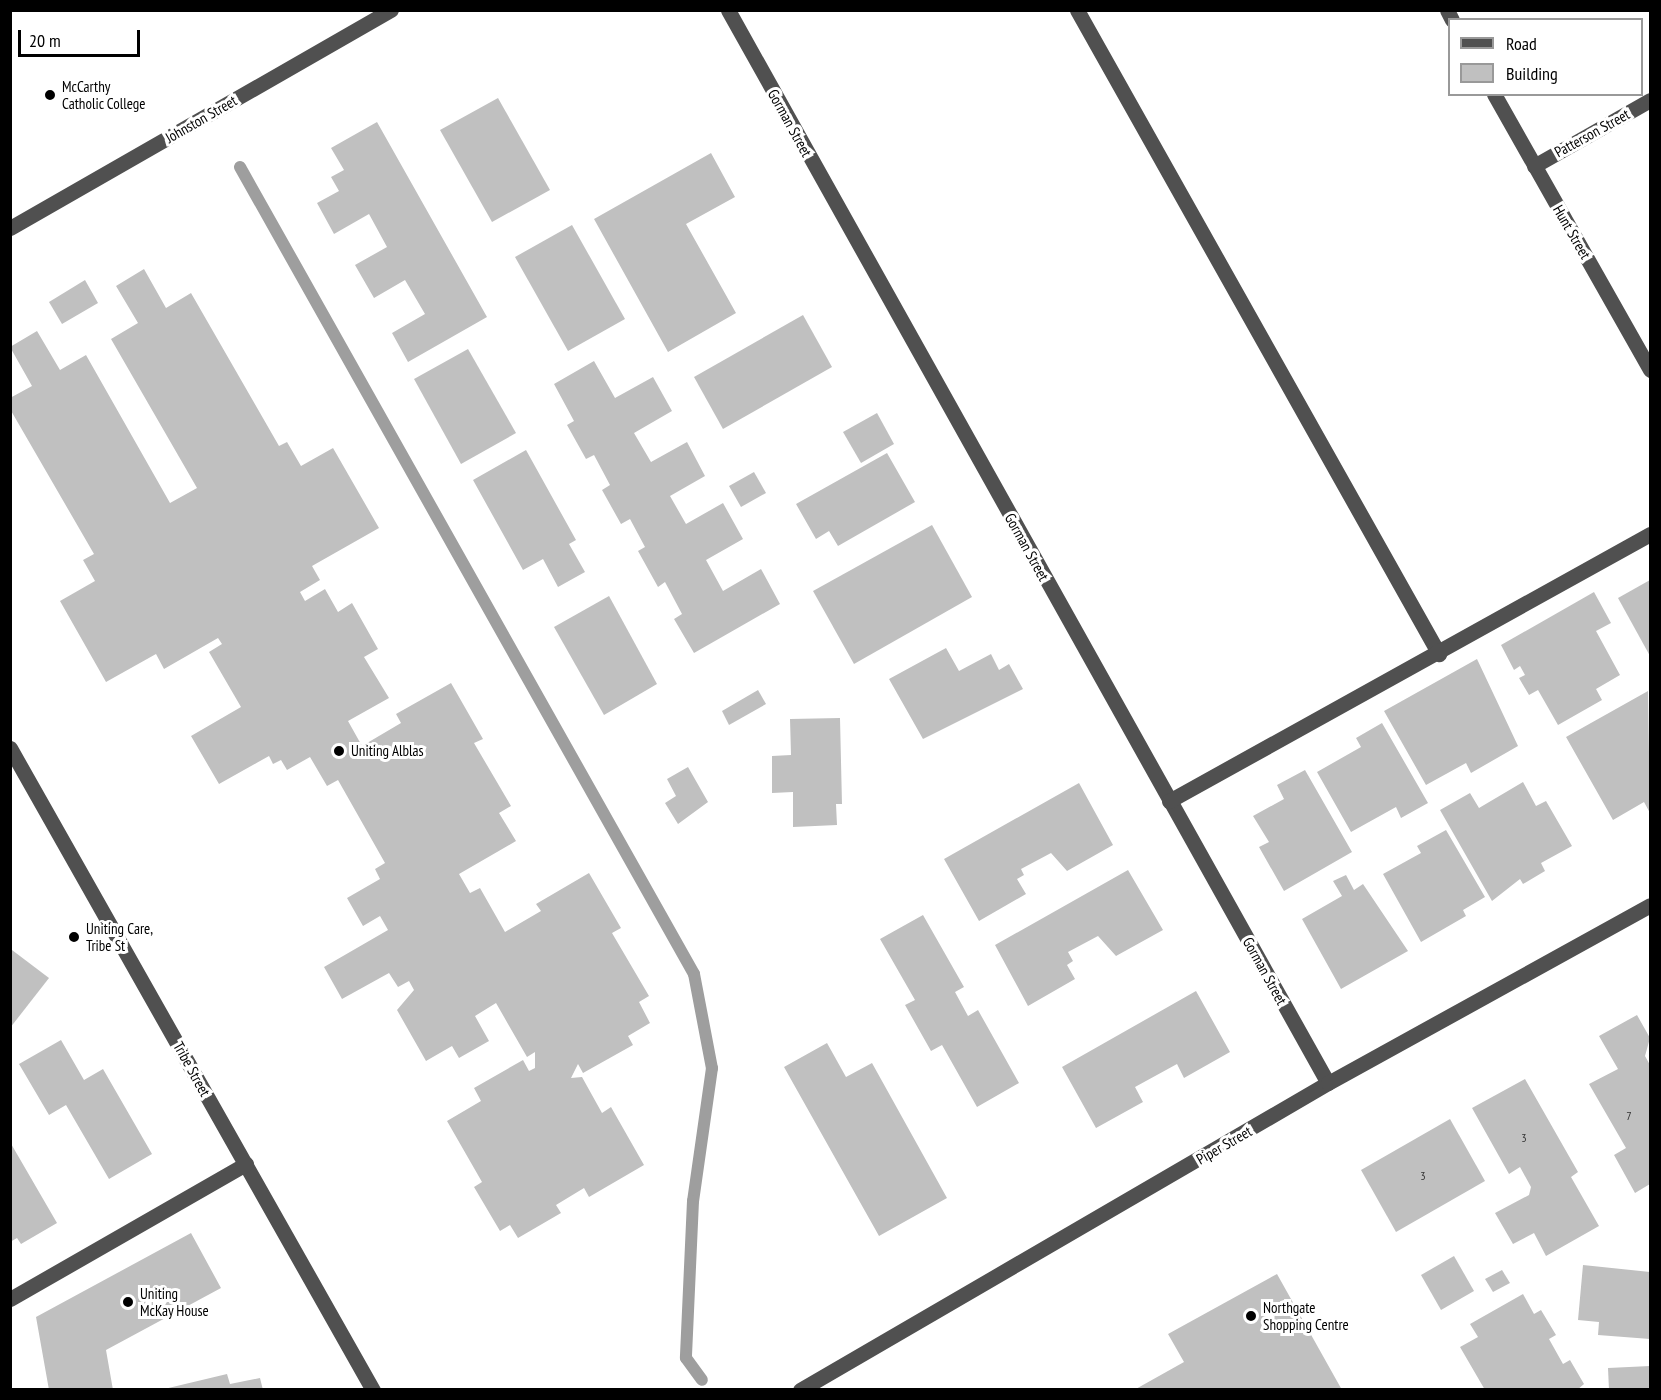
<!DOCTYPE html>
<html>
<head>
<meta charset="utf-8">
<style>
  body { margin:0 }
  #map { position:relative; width:1661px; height:1400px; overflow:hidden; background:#fff; font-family:"PT Sans Narrow",sans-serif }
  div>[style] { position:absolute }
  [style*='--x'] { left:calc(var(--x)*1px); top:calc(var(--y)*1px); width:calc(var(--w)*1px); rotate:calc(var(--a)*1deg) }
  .stream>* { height:12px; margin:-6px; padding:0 6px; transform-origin:6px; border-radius:6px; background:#9e9e9e }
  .building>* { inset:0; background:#c0c0c0 }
  .minor>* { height:15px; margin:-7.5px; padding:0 7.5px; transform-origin:7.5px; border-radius:7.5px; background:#505050 }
  .dots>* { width:16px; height:16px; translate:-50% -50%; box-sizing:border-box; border:3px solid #fff; border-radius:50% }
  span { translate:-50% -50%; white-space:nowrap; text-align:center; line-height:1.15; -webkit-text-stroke:6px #fff; paint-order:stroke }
  .number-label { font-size:12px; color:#303030 }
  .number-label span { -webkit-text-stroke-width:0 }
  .poi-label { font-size:15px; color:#000 }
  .left { translate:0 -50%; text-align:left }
  .street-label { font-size:15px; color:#000 }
  .frame { position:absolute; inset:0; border:12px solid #000; pointer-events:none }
  .legend { position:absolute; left:1448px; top:18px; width:195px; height:78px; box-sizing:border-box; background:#fff; border:2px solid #999; margin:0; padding:8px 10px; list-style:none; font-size:18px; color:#000 }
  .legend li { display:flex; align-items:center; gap:12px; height:30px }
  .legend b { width:30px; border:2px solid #999 }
  .scale { position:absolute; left:18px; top:30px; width:122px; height:27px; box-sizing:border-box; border:3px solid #000; border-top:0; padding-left:8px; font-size:18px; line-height:21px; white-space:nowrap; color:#000; -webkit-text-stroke:4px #fff; paint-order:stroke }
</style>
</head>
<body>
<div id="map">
  <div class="stream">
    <div style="--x:240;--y:167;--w:926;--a:60.64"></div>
    <div style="--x:694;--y:974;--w:96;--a:79.2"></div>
    <div style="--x:712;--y:1068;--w:134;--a:98.1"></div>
    <div style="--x:693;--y:1201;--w:157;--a:92.6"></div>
    <div style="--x:686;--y:1358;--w:27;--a:54"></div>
  </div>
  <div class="building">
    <div style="clip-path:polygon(498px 98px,550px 190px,492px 222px,440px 130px)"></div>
    <div style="clip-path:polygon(377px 122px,487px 317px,408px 362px,392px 333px,425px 314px,405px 280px,374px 298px,355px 265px,387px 247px,369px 214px,334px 234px,317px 203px,339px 191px,331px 177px,344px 170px,331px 148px)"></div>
    <div style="clip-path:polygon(711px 153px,735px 197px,686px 224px,736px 313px,668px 352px,594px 219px)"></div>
    <div style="clip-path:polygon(572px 225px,625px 319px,568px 351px,515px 257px)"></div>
    <div style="clip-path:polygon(144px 269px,166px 308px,191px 293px,279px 446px,287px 442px,301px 466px,333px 448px,379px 528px,312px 566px,320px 580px,300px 592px,305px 601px,325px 589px,338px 612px,352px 603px,378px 649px,364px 657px,389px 698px,348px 721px,362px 746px,401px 723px,396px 714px,451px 683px,483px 739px,474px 743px,511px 806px,499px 813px,516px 841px,459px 874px,470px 893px,480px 888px,505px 932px,541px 911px,536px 904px,589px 873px,621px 928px,612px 933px,649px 996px,639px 1002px,650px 1023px,628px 1036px,633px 1045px,583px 1073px,578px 1064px,571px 1078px,582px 1077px,602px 1113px,611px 1107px,644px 1165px,589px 1197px,584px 1188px,556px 1205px,561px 1213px,518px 1238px,510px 1225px,500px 1231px,474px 1187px,482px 1182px,447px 1121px,481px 1101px,474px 1088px,523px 1060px,529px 1071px,535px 1068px,535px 1052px,527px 1057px,496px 1003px,475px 1016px,489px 1041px,459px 1058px,452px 1046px,426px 1061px,397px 1010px,414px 990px,409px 981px,398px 987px,389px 973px,342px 999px,324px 967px,388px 930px,380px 916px,363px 926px,347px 898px,380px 879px,375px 869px,385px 863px,338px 780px,327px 786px,310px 757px,287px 770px,281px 760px,273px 764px,269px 756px,219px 784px,191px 736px,241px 707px,209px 652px,222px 644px,218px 638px,164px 669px,156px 654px,106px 682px,60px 601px,95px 581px,83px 560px,94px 554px,10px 409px,10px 398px,32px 386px,10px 347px,37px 331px,60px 370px,86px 355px,170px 503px,197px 488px,111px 339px,138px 323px,116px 286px)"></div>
    <div style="clip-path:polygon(85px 280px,98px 303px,62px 324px,49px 302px)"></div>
    <div style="clip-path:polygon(803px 315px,832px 367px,723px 429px,694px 377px)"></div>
    <div style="clip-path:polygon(468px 349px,516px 433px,461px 464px,414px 379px)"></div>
    <div style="clip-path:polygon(594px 361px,615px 398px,653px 377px,672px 411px,634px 433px,651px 462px,687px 442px,705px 476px,670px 496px,686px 524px,723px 503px,743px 539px,706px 560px,723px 591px,761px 569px,780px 604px,694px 653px,674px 619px,682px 614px,665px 582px,658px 587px,638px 551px,645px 547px,630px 519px,621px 524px,602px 490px,610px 485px,594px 455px,586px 459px,567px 425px,574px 421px,554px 384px)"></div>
    <div style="clip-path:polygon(877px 413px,894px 444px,861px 463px,843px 432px)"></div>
    <div style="clip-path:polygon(526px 450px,576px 540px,569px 544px,585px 572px,558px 587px,543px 559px,523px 570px,473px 480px)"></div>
    <div style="clip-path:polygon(887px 453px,915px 502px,838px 546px,829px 531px,816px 539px,796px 504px)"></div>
    <div style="clip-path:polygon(754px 472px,766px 493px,741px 507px,729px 486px)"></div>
    <div style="clip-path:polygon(932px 525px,972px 597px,854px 664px,813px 591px)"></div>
    <div style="clip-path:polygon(1650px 580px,1650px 656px,1618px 598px)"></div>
    <div style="clip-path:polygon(1594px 592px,1611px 623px,1596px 631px,1620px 675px,1596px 689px,1602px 700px,1558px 725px,1538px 690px,1529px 695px,1519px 678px,1525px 675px,1520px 666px,1514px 670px,1501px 645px)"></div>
    <div style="clip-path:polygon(609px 596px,657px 684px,604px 715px,554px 627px)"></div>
    <div style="clip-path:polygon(946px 648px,959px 671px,991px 654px,999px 670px,1009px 664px,1023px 689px,923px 739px,889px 679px)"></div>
    <div style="clip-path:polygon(1477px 659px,1518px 746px,1471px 773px,1466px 763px,1426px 785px,1384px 711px)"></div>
    <div style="clip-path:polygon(758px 690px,766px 704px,729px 725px,722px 711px)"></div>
    <div style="clip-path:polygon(1648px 691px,1650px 813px,1644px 802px,1613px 820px,1566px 737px)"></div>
    <div style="clip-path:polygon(840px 718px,842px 804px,836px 804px,837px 825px,793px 827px,793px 792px,772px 793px,772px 756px,791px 755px,790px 719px)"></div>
    <div style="clip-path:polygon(1382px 723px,1428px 803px,1401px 818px,1396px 807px,1351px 832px,1317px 772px,1361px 747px,1356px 738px)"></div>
    <div style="clip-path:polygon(688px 767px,708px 802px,678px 824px,665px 803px,676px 796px,667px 779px)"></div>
    <div style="clip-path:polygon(1305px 770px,1352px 852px,1284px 891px,1259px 847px,1269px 842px,1253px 816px,1284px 799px,1277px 785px)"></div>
    <div style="clip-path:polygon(1523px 782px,1536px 806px,1546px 801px,1572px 846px,1541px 863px,1545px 871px,1523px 884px,1520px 879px,1492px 901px,1440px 810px,1470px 793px,1479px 808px)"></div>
    <div style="clip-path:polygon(1079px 783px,1113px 845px,1067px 871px,1051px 853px,1021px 869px,1024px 875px,1017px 879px,1026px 894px,979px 921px,944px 859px)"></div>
    <div style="clip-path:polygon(1446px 830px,1485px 897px,1463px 910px,1466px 916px,1421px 942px,1383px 874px,1421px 853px,1417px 846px)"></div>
    <div style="clip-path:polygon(1128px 870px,1163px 930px,1116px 956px,1098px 936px,1068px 952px,1073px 961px,1067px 965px,1075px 979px,1028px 1006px,995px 945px)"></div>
    <div style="clip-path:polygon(1346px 875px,1354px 890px,1363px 884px,1408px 951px,1341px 989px,1302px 919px,1342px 896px,1333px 881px)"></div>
    <div style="clip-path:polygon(923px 915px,964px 987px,955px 992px,968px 1016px,978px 1010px,1019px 1083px,977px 1107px,942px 1045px,931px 1051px,905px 1005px,915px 1000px,880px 939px)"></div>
    <div style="clip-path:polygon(12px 950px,49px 978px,10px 1028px,10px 951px)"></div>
    <div style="clip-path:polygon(1196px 991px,1230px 1052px,1184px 1078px,1177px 1064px,1135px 1087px,1143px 1102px,1096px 1128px,1062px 1067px)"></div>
    <div style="clip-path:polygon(1637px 1015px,1650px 1038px,1645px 1056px,1650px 1065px,1650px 1184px,1635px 1193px,1614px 1155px,1626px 1148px,1589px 1084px,1618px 1069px,1599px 1036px)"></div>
    <div style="clip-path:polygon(61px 1040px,84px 1080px,103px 1069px,152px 1154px,109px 1179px,66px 1105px,49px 1115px,19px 1064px)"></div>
    <div style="clip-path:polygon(827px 1043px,846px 1077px,872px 1063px,947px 1198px,879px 1236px,784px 1067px)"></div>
    <div style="clip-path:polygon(1525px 1079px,1578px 1172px,1571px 1177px,1599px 1226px,1546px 1256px,1534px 1233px,1513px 1244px,1495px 1213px,1529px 1195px,1531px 1187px,1520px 1167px,1509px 1174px,1472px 1108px)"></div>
    <div style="clip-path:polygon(1450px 1119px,1485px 1181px,1396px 1232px,1361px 1170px)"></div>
    <div style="clip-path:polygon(10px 1142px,57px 1223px,21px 1244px,17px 1238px,10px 1242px)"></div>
    <div style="clip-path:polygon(191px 1233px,221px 1288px,106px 1350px,113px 1390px,49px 1390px,36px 1317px)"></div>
    <div style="clip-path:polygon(1454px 1256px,1474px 1291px,1441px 1310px,1421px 1275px)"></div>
    <div style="clip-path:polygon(1583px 1265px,1650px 1272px,1650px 1339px,1598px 1335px,1599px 1322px,1578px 1320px)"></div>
    <div style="clip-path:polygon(1502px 1270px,1510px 1283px,1493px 1292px,1485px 1279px)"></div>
    <div style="clip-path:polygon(1277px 1274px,1342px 1390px,1134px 1390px,1184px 1362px,1168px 1334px)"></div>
    <div style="clip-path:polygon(1523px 1294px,1534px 1314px,1541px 1310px,1556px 1335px,1549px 1339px,1563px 1364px,1570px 1360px,1584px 1384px,1577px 1390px,1485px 1390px,1460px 1347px,1478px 1337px,1470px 1324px)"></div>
    <div style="clip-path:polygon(1650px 1366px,1650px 1390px,1609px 1390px,1608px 1368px)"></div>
    <div style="clip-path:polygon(227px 1374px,230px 1384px,260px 1378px,263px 1390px,160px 1390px)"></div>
  </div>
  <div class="minor">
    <div style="--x:728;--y:10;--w:1229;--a:60.79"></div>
    <div style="--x:1077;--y:10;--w:739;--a:60.66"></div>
    <div style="--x:1447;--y:10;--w:11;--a:63"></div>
    <div style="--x:1494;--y:94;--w:317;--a:60.5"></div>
    <div style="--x:1534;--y:166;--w:133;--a:-29.6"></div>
    <div style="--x:10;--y:228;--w:439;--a:-29.8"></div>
    <div style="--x:10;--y:748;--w:738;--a:60.52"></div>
    <div style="--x:1169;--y:801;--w:550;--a:-29.03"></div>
    <div style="--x:10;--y:1299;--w:272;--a:-29.8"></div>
    <div style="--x:800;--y:1390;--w:611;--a:-30.18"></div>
    <div style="--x:1328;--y:1083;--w:368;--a:-28.9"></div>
  </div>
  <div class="dots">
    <div style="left:50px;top:95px;background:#000"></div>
    <div style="left:339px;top:751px;background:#000"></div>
    <div style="left:74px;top:937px;background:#000"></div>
    <div style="left:128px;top:1302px;background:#000"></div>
    <div style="left:1251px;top:1316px;background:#000"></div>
  </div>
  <div class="number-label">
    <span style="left:1629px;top:1116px">7</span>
    <span style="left:1524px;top:1138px">3</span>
    <span style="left:1423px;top:1176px">3</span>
  </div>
  <div class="poi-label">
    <span class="left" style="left:62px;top:95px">McCarthy<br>Catholic College</span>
    <span class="left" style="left:351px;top:751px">Uniting Alblas</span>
    <span class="left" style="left:86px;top:937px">Uniting Care,<br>Tribe St</span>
    <span class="left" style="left:140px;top:1302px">Uniting<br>McKay House</span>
    <span class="left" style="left:1263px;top:1316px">Northgate<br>Shopping Centre</span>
  </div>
  <div class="street-label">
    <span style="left:201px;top:119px;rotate:-30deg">Johnston Street</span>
    <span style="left:790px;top:123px;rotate:61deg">Gorman Street</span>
    <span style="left:1592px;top:133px;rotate:-29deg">Patterson Street</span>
    <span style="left:1572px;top:232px;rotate:60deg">Hunt Street</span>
    <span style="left:1027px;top:547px;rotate:61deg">Gorman Street</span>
    <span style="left:1265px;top:971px;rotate:61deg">Gorman Street</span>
    <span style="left:192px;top:1069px;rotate:61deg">Tribe Street</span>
    <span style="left:1224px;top:1145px;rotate:-30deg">Piper Street</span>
  </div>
  <div class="frame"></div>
  <ul class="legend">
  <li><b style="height:8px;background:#505050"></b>Road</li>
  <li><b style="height:16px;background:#c0c0c0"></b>Building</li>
  </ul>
  <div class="scale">20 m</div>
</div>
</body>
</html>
